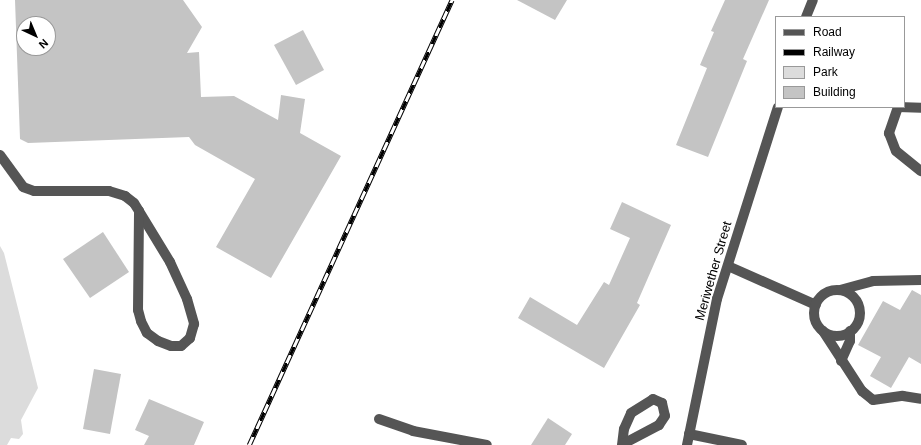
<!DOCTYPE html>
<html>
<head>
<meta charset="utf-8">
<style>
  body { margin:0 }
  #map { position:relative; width:921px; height:445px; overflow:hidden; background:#fff; font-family:Helvetica,sans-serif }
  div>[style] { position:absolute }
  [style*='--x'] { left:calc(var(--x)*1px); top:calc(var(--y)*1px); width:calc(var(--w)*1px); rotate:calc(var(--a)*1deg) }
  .green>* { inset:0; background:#dcdcdc }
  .building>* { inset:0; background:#c4c4c4 }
  .minor>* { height:10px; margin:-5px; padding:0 5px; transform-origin:5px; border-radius:5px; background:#555 }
  .minor>.ring { margin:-5px; padding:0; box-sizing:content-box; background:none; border:10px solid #555; border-radius:50% }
  .rail>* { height:4.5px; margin-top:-2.25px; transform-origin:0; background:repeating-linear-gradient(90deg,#fff 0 9px,#000 0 18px); box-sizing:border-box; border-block:1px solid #000 }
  span { translate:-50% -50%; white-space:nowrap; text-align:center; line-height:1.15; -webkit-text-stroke:3px #fff; paint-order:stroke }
  .street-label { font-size:13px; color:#000 }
  .legend { position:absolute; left:775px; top:16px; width:130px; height:92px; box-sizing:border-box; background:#fff; border:1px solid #999; margin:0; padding:5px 7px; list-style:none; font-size:12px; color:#000 }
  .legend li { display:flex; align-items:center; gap:8px; height:20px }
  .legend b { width:20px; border:1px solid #999 }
  .north { position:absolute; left:16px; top:16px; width:40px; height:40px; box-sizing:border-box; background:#fff; border:1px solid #999; border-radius:50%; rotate:136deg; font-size:11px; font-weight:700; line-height:16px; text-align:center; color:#000 }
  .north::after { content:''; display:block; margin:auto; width:14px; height:18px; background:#000; clip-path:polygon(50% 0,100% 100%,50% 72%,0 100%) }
</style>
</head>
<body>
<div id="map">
  <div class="green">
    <div style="clip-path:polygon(0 246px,4px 253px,38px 388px,21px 420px,23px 434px,19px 439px,11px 438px,7px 445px,0 445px)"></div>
  </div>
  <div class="building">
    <div style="clip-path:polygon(evenodd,15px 0,183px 0,202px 27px,187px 53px,199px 52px,201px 97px,234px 96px,278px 120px,281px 95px,305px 99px,300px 133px,341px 156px,271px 278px,216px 247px,255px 179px,195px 145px,189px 137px,28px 143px,20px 139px,15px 0,24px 24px,48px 24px,48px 48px,24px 48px,24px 24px)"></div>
    <div style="clip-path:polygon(517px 0,567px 0,555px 20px)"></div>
    <div style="clip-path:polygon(725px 0,769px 0,743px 59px,747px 61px,708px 157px,676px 145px,707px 68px,700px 65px,714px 32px,711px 31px)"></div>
    <div style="clip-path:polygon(303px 30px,324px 70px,296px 85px,274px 45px)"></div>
    <div style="clip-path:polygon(622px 202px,671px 225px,637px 303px,640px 305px,604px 368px,518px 318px,530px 297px,577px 325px,604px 282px,609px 285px,630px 238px,610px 229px)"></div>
    <div style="clip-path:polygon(103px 232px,129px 272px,90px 298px,63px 259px)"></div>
    <div style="clip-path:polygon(912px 290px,921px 295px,921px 364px,909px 357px,891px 388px,870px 376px,881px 357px,858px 345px,883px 301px,900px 310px)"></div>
    <div style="clip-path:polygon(94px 369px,121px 374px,110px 434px,83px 429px)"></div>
    <div style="clip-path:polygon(149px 399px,204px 422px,194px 445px,144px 445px,149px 436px,135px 430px)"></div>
    <div style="clip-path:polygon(548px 418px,572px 434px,565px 445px,531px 445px)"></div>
  </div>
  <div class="minor">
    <div style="--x:806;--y:17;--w:18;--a:-68"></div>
    <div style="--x:898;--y:107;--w:28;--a:109"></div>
    <div style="--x:889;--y:133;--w:19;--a:69"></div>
    <div style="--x:896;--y:151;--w:32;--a:39"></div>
    <div style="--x:898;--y:107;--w:23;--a:2"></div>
    <div style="--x:0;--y:155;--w:39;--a:54"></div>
    <div style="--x:23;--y:187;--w:12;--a:20"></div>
    <div style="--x:34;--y:191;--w:75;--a:0"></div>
    <div style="--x:109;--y:191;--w:17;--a:17"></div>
    <div style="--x:125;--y:196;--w:11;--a:38"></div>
    <div style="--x:134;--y:203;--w:9;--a:58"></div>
    <div style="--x:139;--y:211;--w:60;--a:58.7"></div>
    <div style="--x:170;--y:262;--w:41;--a:65.3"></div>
    <div style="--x:187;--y:299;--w:26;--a:74"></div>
    <div style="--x:194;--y:324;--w:15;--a:106"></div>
    <div style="--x:190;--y:338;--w:12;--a:138"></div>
    <div style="--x:181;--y:346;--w:10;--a:180"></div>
    <div style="--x:171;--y:346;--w:14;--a:-159"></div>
    <div style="--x:158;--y:341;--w:14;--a:-144"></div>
    <div style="--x:147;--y:333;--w:13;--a:-117"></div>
    <div style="--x:141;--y:321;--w:11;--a:-105"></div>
    <div style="--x:138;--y:310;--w:99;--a:-89.4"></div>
    <div style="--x:728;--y:266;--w:96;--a:23.9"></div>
    <div style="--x:840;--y:290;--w:34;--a:-15"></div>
    <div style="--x:873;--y:281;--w:48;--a:-1.2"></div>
    <div class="ring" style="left:814px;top:290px;width:36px;height:36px"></div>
    <div style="--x:823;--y:331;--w:72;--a:57"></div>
    <div style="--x:862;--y:391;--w:14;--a:39"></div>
    <div style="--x:873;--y:400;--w:30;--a:-8"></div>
    <div style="--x:903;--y:396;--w:18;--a:9"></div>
    <div style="--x:841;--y:361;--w:22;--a:-66"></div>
    <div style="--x:850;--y:341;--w:10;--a:-90"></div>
    <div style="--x:379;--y:419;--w:36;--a:19"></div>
    <div style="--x:413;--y:431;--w:75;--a:10.7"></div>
    <div style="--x:689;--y:434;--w:54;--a:11.7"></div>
    <div style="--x:622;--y:445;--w:16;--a:-83"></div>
    <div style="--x:624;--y:429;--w:17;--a:-66"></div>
    <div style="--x:631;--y:413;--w:26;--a:-32"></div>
    <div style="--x:653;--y:399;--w:10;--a:24"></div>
    <div style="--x:662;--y:403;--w:13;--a:77"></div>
    <div style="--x:665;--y:416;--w:11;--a:124"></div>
    <div style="--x:659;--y:425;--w:41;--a:152.2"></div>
    <div style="--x:687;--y:445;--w:149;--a:-78.4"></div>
    <div style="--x:717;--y:299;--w:201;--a:-72.4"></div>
  </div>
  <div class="rail">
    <div style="--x:249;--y:445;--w:489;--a:-65.5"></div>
  </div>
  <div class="street-label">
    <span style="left:714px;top:271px;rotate:-74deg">Meriwether Street</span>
  </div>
  <ul class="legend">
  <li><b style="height:5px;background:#555"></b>Road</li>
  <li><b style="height:5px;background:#000"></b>Railway</li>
  <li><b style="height:11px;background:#dcdcdc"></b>Park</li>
  <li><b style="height:11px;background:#c4c4c4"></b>Building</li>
  </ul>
  <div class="north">N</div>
</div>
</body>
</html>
